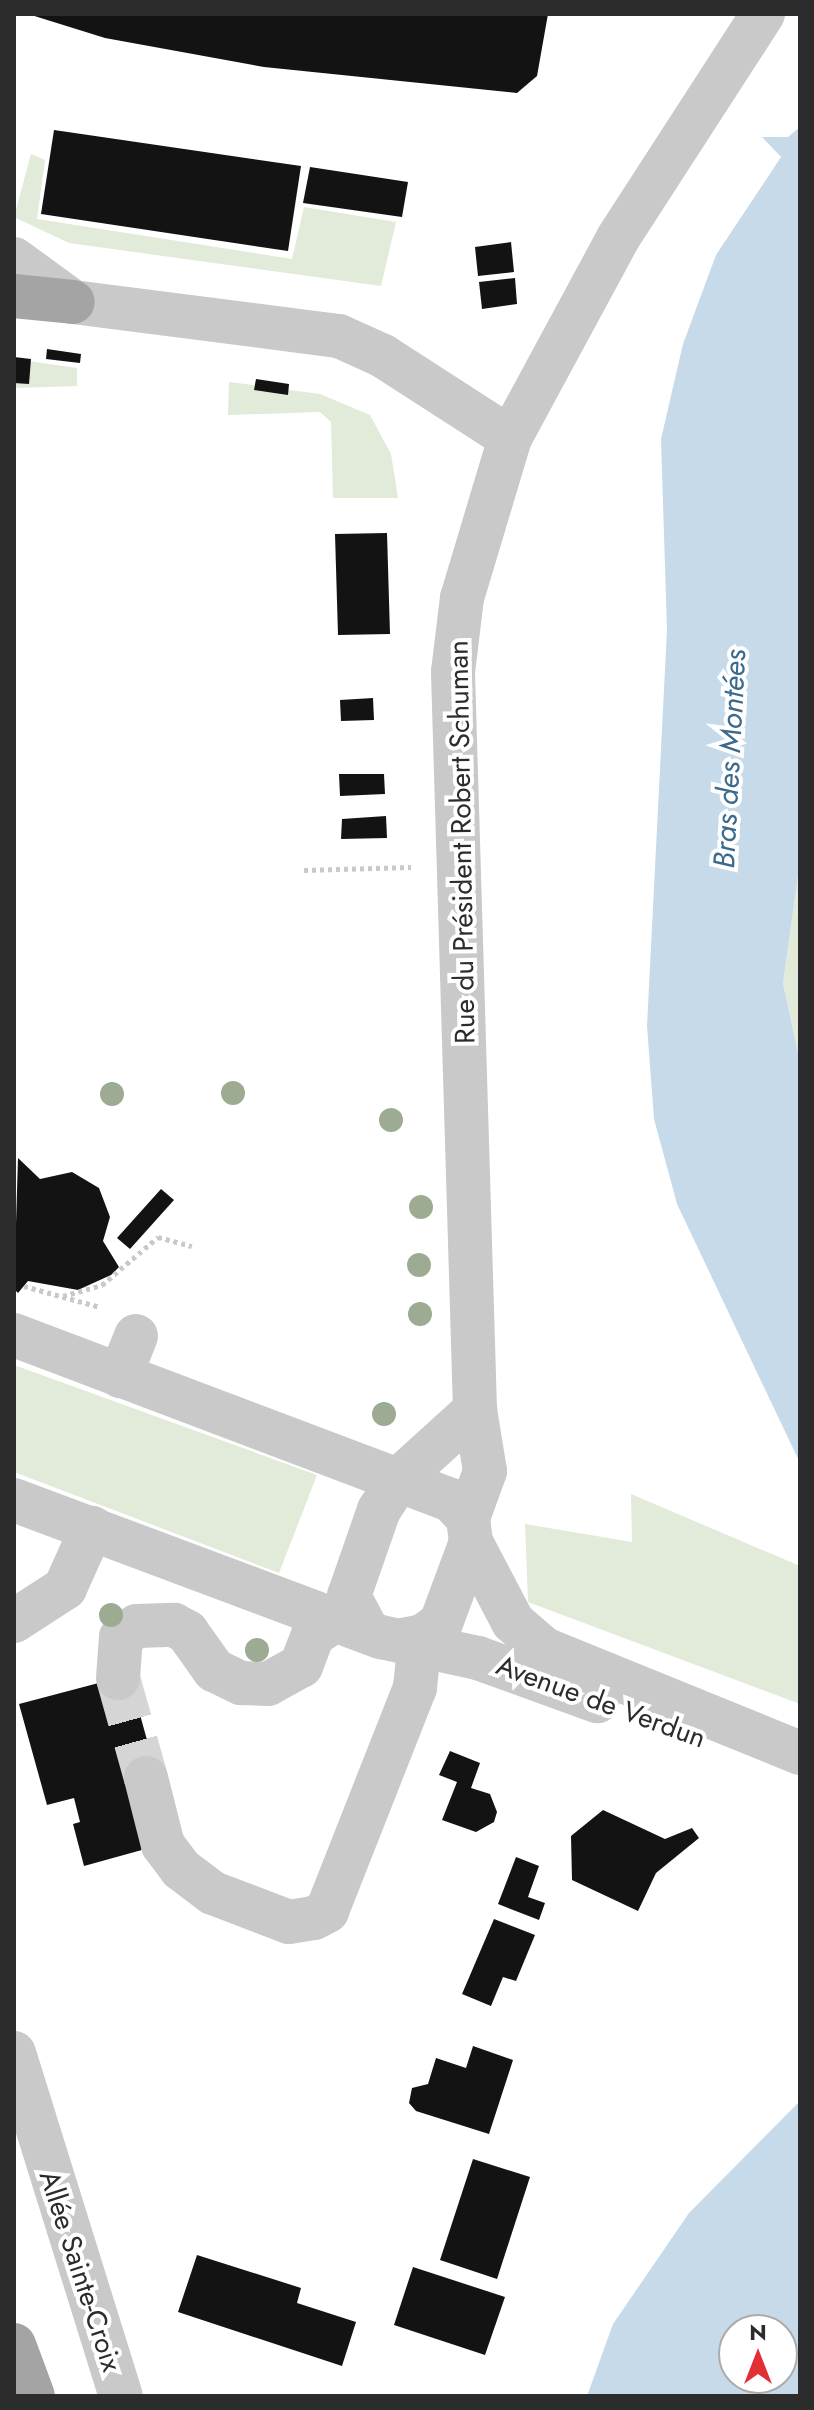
<!DOCTYPE html>
<html>
<head>
<meta charset="utf-8">
<style>
  body { margin:0 }
  #map { position:relative; width:814px; height:2410px; overflow:hidden; background:#fff; font-family:Jost,sans-serif }
  div>[style] { position:absolute }
  [style*='--x'] { left:calc(var(--x)*1px); top:calc(var(--y)*1px); width:calc(var(--w)*1px); rotate:calc(var(--a)*1deg) }
  .green>* { inset:0; background:#e2eada }
  .water>* { inset:0; background:#c6daea }
  .building>* { inset:0; background:#131313 }
  .minor-tunnel>* { height:44px; margin-top:-22px; transform-origin:0; background:repeating-linear-gradient(90deg,#d5d5d5 0 44px,transparent 0 66px) }
  .path>* { height:5px; margin-top:-2.5px; transform-origin:0; background:repeating-linear-gradient(90deg,#c9c9c9 0 4px,transparent 0 8px) }
  .minor>* { height:44px; margin:-22px; padding:0 22px; transform-origin:22px; border-radius:22px; background:#c9c9c9 }
  .major>* { height:44px; margin:-22px; padding:0 22px; transform-origin:22px; border-radius:22px; background:#a4a4a4 }
  .trees>* { width:24px; height:24px; margin:-12px; border-radius:50%; background:#9dab93 }
  span { translate:-50% -50%; white-space:nowrap; text-align:center; line-height:1.15; -webkit-text-stroke:8px #fff; paint-order:stroke }
  .street-label { font-size:28px; color:#2c2c2c }
  .water-label { font-size:30px; color:#3c6a8d; font-style:italic }
  .frame { position:absolute; inset:0; border:16px solid #2c2c2c; pointer-events:none }
  .north { position:absolute; left:718px; top:2314px; width:80px; height:80px; box-sizing:border-box; background:#fff; border:2px solid #ababab; border-radius:50%; rotate:0deg; font-size:22px; font-weight:700; line-height:32px; text-align:center; color:#2c2c2c }
  .north::after { content:''; display:block; margin:auto; width:28px; height:36px; background:#e22f35; clip-path:polygon(50% 0,100% 100%,50% 72%,0 100%) }
</style>
</head>
<body>
<div id="map">
  <div class="green">
    <div style="clip-path:polygon(31px 154px,45px 160px,37px 219px,292px 259px,304px 207px,396px 222px,381px 286px,69px 243px,14px 217px)"></div>
    <div style="clip-path:polygon(14px 359px,77px 368px,77px 386px,14px 388px)"></div>
    <div style="clip-path:polygon(229px 382px,320px 394px,370px 415px,391px 454px,398px 498px,333px 498px,331px 422px,320px 412px,228px 415px)"></div>
    <div style="clip-path:polygon(800px 862px,800px 1062px,783px 983px)"></div>
    <div style="clip-path:polygon(14px 1365px,317px 1475px,279px 1573px,14px 1472px)"></div>
    <div style="clip-path:polygon(631px 1494px,800px 1566px,800px 1704px,528px 1602px,525px 1524px,632px 1542px)"></div>
  </div>
  <div class="water">
    <div style="clip-path:polygon(800px 127px,800px 862px,783px 983px,800px 1062px,800px 1463px,677px 1204px,654px 1119px,647px 1026px,667px 630px,661px 439px,683px 344px,716px 255px,781px 157px,762px 137px,788px 137px)"></div>
    <div style="clip-path:polygon(evenodd,800px 2101px,800px 2396px,587px 2396px,613px 2324px,689px 2213px,800px 2101px,734px 2330px,782px 2330px,782px 2378px,734px 2378px,734px 2330px)"></div>
  </div>
  <div class="building">
    <div style="clip-path:polygon(28px 14px,548px 14px,537px 76px,517px 93px,264px 67px,105px 38px)"></div>
    <div style="clip-path:polygon(54px 130px,301px 166px,288px 251px,41px 214px)"></div>
    <div style="clip-path:polygon(310px 167px,408px 182px,402px 217px,303px 203px)"></div>
    <div style="clip-path:polygon(511px 242px,514px 272px,478px 276px,475px 247px)"></div>
    <div style="clip-path:polygon(515px 278px,517px 304px,482px 309px,479px 282px)"></div>
    <div style="clip-path:polygon(47px 349px,81px 354px,80px 363px,46px 359px)"></div>
    <div style="clip-path:polygon(14px 357px,31px 359px,29px 384px,14px 383px)"></div>
    <div style="clip-path:polygon(256px 379px,289px 384px,288px 395px,254px 390px)"></div>
    <div style="clip-path:polygon(387px 533px,390px 634px,338px 635px,335px 534px)"></div>
    <div style="clip-path:polygon(373px 698px,374px 720px,341px 721px,340px 700px)"></div>
    <div style="clip-path:polygon(339px 774px,384px 774px,385px 794px,340px 796px)"></div>
    <div style="clip-path:polygon(386px 816px,387px 838px,341px 839px,342px 819px)"></div>
    <div style="clip-path:polygon(18px 1158px,40px 1179px,72px 1172px,99px 1188px,110px 1217px,103px 1241px,119px 1267px,111px 1275px,78px 1290px,28px 1281px,18px 1293px,14px 1289px)"></div>
    <div style="clip-path:polygon(161px 1189px,174px 1200px,130px 1249px,117px 1238px)"></div>
    <div style="clip-path:polygon(129px 1675px,157px 1776px,149px 1848px,84px 1866px,73px 1824px,80px 1822px,74px 1798px,47px 1805px,19px 1704px)"></div>
    <div style="clip-path:polygon(450px 1751px,480px 1763px,471px 1788px,490px 1794px,497px 1812px,494px 1822px,476px 1832px,442px 1820px,457px 1782px,439px 1775px)"></div>
    <div style="clip-path:polygon(603px 1810px,665px 1839px,692px 1828px,699px 1838px,656px 1873px,638px 1911px,572px 1880px,571px 1836px)"></div>
    <div style="clip-path:polygon(516px 1857px,539px 1866px,528px 1897px,545px 1903px,539px 1920px,498px 1904px)"></div>
    <div style="clip-path:polygon(494px 1919px,535px 1935px,516px 1981px,503px 1977px,491px 2006px,462px 1994px)"></div>
    <div style="clip-path:polygon(473px 2046px,513px 2060px,489px 2134px,416px 2111px,409px 2103px,412px 2088px,428px 2084px,436px 2058px,466px 2068px)"></div>
    <div style="clip-path:polygon(473px 2159px,530px 2177px,497px 2279px,440px 2260px)"></div>
    <div style="clip-path:polygon(197px 2255px,301px 2288px,297px 2303px,356px 2322px,342px 2366px,178px 2312px)"></div>
    <div style="clip-path:polygon(413px 2267px,505px 2297px,485px 2355px,394px 2325px)"></div>
  </div>
  <div class="minor-tunnel">
    <div style="--x:118;--y:1678;--w:104;--a:74.4"></div>
  </div>
  <div class="path">
    <div style="--x:304;--y:870;--w:107;--a:-1.6"></div>
    <div style="--x:24;--y:1286;--w:79;--a:15.4"></div>
    <div style="--x:63;--y:1296;--w:41;--a:-15.8"></div>
    <div style="--x:102;--y:1285;--w:74;--a:-40.6"></div>
    <div style="--x:158;--y:1237;--w:35;--a:15"></div>
  </div>
  <div class="minor">
    <div style="--x:14;--y:259;--w:73;--a:36.1"></div>
    <div style="--x:73;--y:302;--w:268;--a:7.3"></div>
    <div style="--x:339;--y:336;--w:48;--a:24.4"></div>
    <div style="--x:383;--y:356;--w:151;--a:32.8"></div>
    <div style="--x:14;--y:1335;--w:467;--a:20.7"></div>
    <div style="--x:451;--y:1500;--w:25;--a:47"></div>
    <div style="--x:468;--y:1518;--w:24;--a:83"></div>
    <div style="--x:471;--y:1542;--w:90;--a:62.3"></div>
    <div style="--x:513;--y:1622;--w:41;--a:41.1"></div>
    <div style="--x:544;--y:1649;--w:276;--a:22.1"></div>
    <div style="--x:120;--y:1376;--w:43;--a:-68.2"></div>
    <div style="--x:14;--y:1500;--w:392;--a:20.5"></div>
    <div style="--x:381;--y:1637;--w:99;--a:12.2"></div>
    <div style="--x:478;--y:1658;--w:127;--a:19.9"></div>
    <div style="--x:468;--y:1518;--w:50;--a:-70.1"></div>
    <div style="--x:485;--y:1471;--w:62;--a:-99.3"></div>
    <div style="--x:475;--y:1410;--w:738;--a:-91.71"></div>
    <div style="--x:453;--y:672;--w:75;--a:-83.1"></div>
    <div style="--x:462;--y:598;--w:167;--a:-73.3"></div>
    <div style="--x:510;--y:438;--w:227;--a:-61.6"></div>
    <div style="--x:618;--y:238;--w:267;--a:-57.1"></div>
    <div style="--x:14;--y:1621;--w:61;--a:-32.9"></div>
    <div style="--x:65;--y:1588;--w:66;--a:-65.8"></div>
    <div style="--x:368;--y:1632;--w:41;--a:-117.8"></div>
    <div style="--x:349;--y:1596;--w:91;--a:-70.8"></div>
    <div style="--x:379;--y:1510;--w:37;--a:-57"></div>
    <div style="--x:399;--y:1479;--w:103;--a:-42.2"></div>
    <div style="--x:402;--y:1640;--w:21;--a:-11"></div>
    <div style="--x:423;--y:1636;--w:22;--a:-36"></div>
    <div style="--x:441;--y:1623;--w:86;--a:-69.7"></div>
    <div style="--x:118;--y:1678;--w:41;--a:-85.8"></div>
    <div style="--x:121;--y:1637;--w:19;--a:-35"></div>
    <div style="--x:137;--y:1626;--w:37;--a:-2"></div>
    <div style="--x:174;--y:1625;--w:15;--a:28"></div>
    <div style="--x:187;--y:1632;--w:47;--a:54.6"></div>
    <div style="--x:214;--y:1670;--w:30;--a:26"></div>
    <div style="--x:241;--y:1683;--w:27;--a:2"></div>
    <div style="--x:268;--y:1684;--w:38;--a:-29"></div>
    <div style="--x:301;--y:1666;--w:33;--a:-69"></div>
    <div style="--x:313;--y:1635;--w:27;--a:-34"></div>
    <div style="--x:146;--y:1778;--w:69;--a:75.8"></div>
    <div style="--x:163;--y:1845;--w:30;--a:53"></div>
    <div style="--x:181;--y:1869;--w:40;--a:37"></div>
    <div style="--x:213;--y:1893;--w:81;--a:20.9"></div>
    <div style="--x:289;--y:1922;--w:25;--a:-9"></div>
    <div style="--x:314;--y:1918;--w:15;--a:-28"></div>
    <div style="--x:327;--y:1911;--w:240;--a:-68.5"></div>
    <div style="--x:415;--y:1688;--w:40;--a:-84.3"></div>
    <div style="--x:14;--y:2053;--w:359;--a:72.7"></div>
  </div>
  <div class="major">
    <div style="--x:14;--y:296;--w:59;--a:5.8"></div>
    <div style="--x:14;--y:2345;--w:54;--a:69.6"></div>
  </div>
  <div class="trees">
    <div style="left:233px;top:1093px"></div>
    <div style="left:112px;top:1094px"></div>
    <div style="left:391px;top:1120px"></div>
    <div style="left:421px;top:1207px"></div>
    <div style="left:419px;top:1265px"></div>
    <div style="left:420px;top:1314px"></div>
    <div style="left:384px;top:1414px"></div>
    <div style="left:111px;top:1615px"></div>
    <div style="left:257px;top:1650px"></div>
  </div>
  <div class="street-label">
    <span style="left:462px;top:842px;rotate:-91deg">Rue du Président Robert Schuman</span>
    <span style="left:601px;top:1702px;rotate:20deg">Avenue de Verdun</span>
    <span style="left:80px;top:2271px;rotate:72deg">Allée Sainte-Croix</span>
  </div>
  <div class="water-label">
    <span style="left:730px;top:759px;rotate:-87deg">Bras des Montées</span>
  </div>
  <div class="frame"></div>
  <div class="north">N</div>
</div>
</body>
</html>
